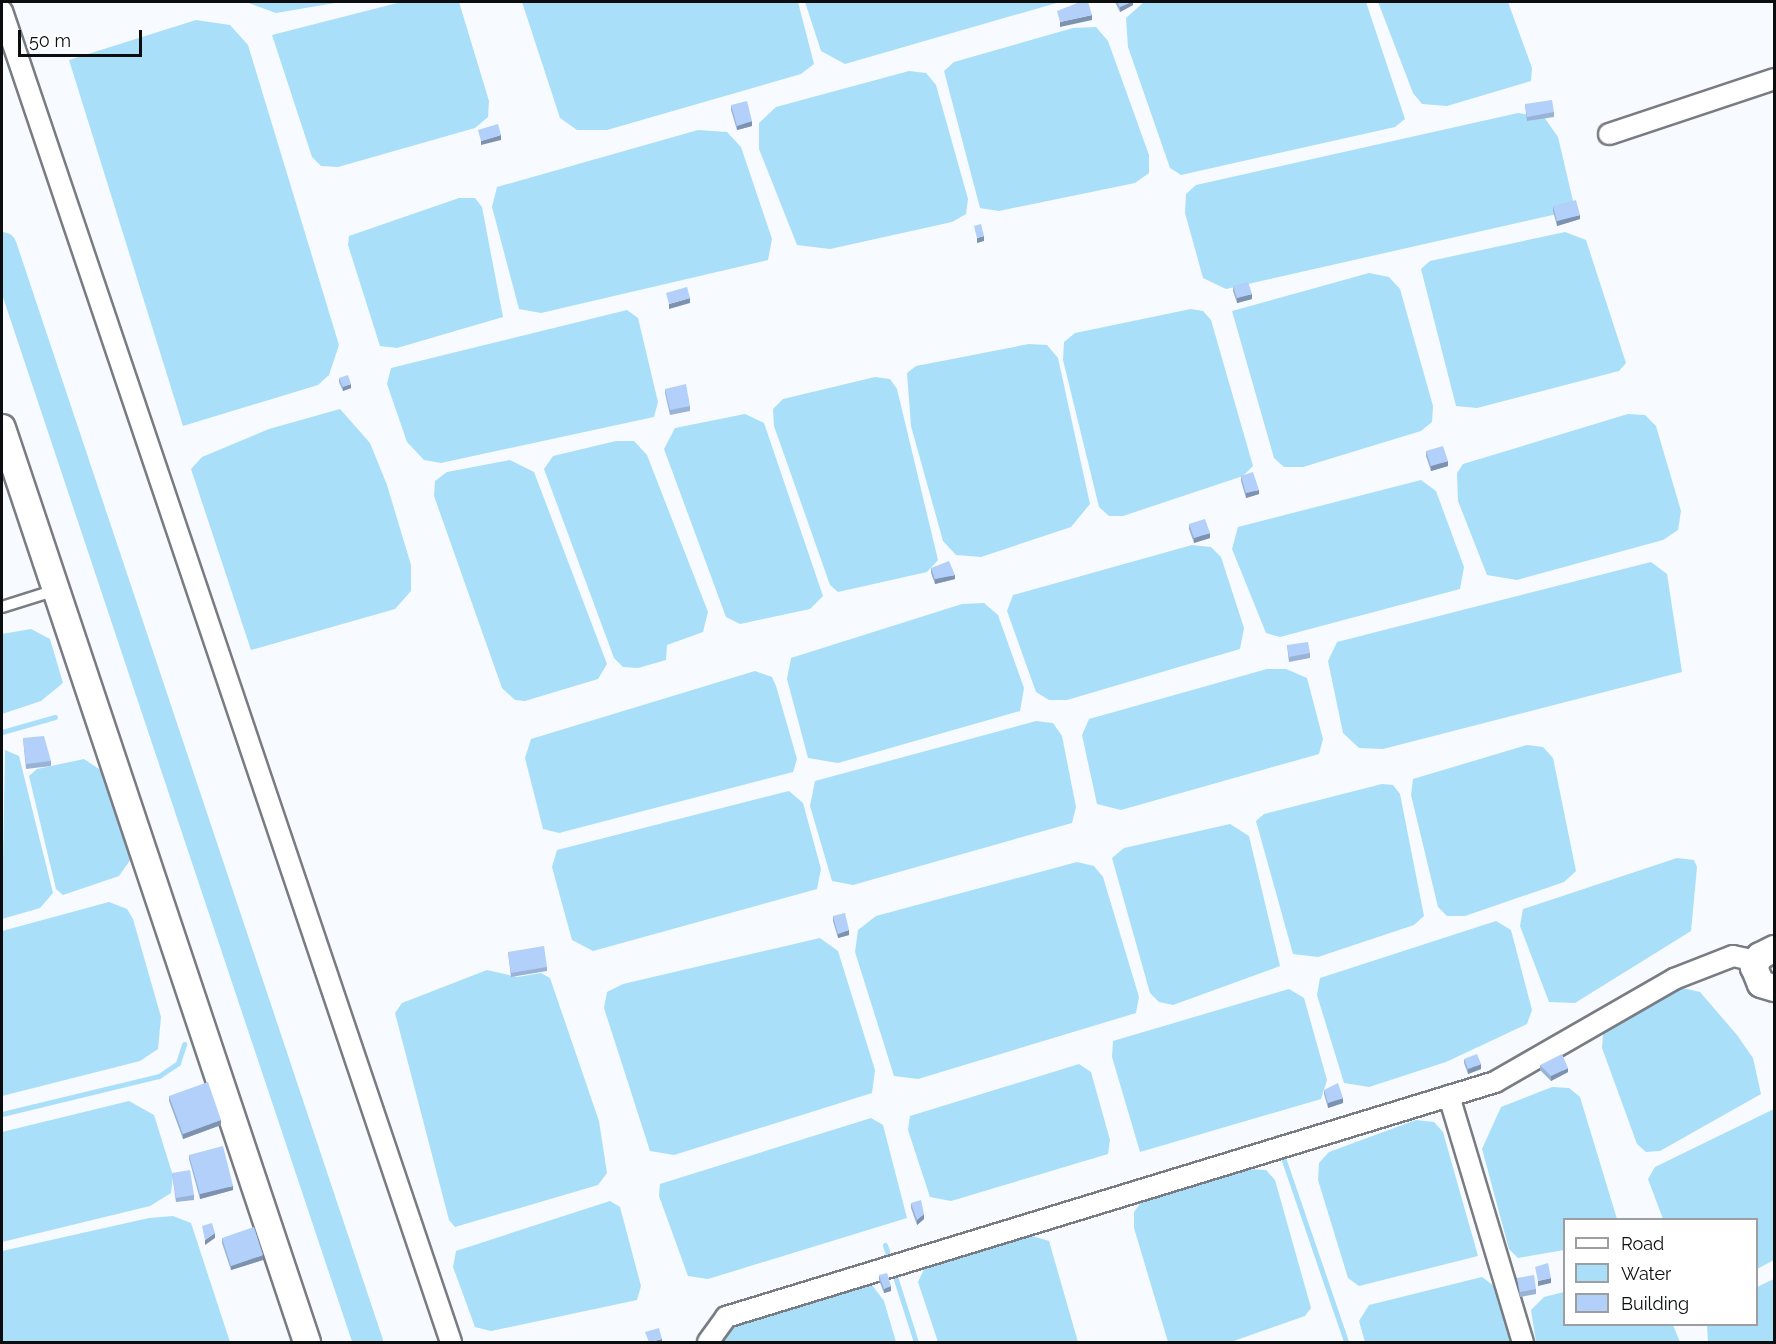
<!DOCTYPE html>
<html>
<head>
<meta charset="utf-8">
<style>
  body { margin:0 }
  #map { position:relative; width:1776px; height:1344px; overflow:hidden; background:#f7fafe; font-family:Raleway,sans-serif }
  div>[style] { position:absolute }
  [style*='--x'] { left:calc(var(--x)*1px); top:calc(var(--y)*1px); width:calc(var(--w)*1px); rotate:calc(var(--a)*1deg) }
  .water>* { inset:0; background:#aadffa }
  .stream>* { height:5px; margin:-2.5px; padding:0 2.5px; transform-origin:2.5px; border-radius:2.5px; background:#aadffa }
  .river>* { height:30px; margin:-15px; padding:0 15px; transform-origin:15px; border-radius:15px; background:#aadffa }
  .roads { filter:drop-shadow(2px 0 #797d83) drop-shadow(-2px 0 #797d83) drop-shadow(0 2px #797d83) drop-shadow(0 -2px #797d83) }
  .service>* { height:10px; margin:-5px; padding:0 5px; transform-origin:5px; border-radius:5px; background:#fff }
  .minor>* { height:20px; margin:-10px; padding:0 10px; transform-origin:10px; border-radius:10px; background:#fff }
  .tertiary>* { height:26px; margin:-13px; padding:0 13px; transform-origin:13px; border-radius:13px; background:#fff }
  .wall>* { inset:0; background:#99b3d6 }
  .shaded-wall>* { inset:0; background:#7d92ae }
  .building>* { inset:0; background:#b2d0f9 }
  span { translate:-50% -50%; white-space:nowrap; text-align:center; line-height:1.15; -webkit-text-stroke:5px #fff; paint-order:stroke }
  .frame { position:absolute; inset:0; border:3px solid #0b0d0f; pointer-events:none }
  .legend { position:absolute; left:1563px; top:1218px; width:195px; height:108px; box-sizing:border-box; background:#fff; border:2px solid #9d9e9f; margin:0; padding:8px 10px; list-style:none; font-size:18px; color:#0b0d0f }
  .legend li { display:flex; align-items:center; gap:12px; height:30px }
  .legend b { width:30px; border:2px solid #9d9e9f }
  .scale { position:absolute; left:18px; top:30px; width:124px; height:27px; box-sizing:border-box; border:3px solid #0b0d0f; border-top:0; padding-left:8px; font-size:18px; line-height:21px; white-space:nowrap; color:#0b0d0f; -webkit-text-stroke:4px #fff; paint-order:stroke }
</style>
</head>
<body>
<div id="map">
  <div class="water">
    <div style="clip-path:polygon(246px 2px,341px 2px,276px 13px)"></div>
    <div style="clip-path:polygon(401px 2px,459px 2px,489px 101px,488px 117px,475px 128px,338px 167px,321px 166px,312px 157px,272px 35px)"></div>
    <div style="clip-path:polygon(522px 2px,798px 2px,814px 64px,801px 74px,607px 130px,577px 130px,560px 118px)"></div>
    <div style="clip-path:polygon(805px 2px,1060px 2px,845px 64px,821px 51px)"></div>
    <div style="clip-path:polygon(1144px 2px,1366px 2px,1405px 119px,1395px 127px,1181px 175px,1170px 168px,1128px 47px,1126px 18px)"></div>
    <div style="clip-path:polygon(1378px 2px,1508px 2px,1532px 68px,1531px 81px,1447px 106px,1422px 104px,1413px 93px)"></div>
    <div style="clip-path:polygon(196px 20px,230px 25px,248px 45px,339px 345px,329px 375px,318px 385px,183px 426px,69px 60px)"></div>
    <div style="clip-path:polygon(1096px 27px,1108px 41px,1149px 155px,1149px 173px,1135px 183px,999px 211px,980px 208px,944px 71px,954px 62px,1073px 28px)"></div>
    <div style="clip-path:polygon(909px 71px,926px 73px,936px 85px,968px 199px,966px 214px,952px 222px,830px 249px,797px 245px,759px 149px,759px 123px,776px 107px)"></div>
    <div style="clip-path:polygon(1518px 113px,1544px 117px,1558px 137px,1573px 201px,1557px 214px,1226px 289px,1203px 278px,1185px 213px,1186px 194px,1196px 185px)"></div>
    <div style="clip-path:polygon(698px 130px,727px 132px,741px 147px,772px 239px,768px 260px,541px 313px,519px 309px,492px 207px,497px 187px)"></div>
    <div style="clip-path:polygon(459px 198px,475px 198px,482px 207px,503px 317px,397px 348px,380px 346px,348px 245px,349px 236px)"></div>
    <div style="clip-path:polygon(1565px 232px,1586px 240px,1626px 363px,1619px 371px,1477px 408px,1456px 406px,1421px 269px,1430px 261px)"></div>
    <div style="clip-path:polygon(1369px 273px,1389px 277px,1400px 289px,1433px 406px,1432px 422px,1421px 431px,1303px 467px,1284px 467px,1274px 458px,1232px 311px)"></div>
    <div style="clip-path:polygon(1191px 309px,1203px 311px,1211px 320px,1253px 466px,1243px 476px,1123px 516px,1109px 516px,1099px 507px,1063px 360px,1064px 342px,1075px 333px)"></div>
    <div style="clip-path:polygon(627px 310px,638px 318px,658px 402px,654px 417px,441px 463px,424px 460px,407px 442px,387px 384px,391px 368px)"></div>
    <div style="clip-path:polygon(1029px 344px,1047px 345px,1058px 358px,1090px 504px,1071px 527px,981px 557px,956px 555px,943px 541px,911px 426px,907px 373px,916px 366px)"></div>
    <div style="clip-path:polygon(875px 377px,890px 379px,897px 389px,938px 560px,927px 572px,838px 592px,830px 585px,774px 426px,773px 409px,783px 399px)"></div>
    <div style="clip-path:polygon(340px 409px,370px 443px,387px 485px,411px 565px,411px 591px,395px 609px,251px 650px,191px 469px,202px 457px,269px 429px)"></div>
    <div style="clip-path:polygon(745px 414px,764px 423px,823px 596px,810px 609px,740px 624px,726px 617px,664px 449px,675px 428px)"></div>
    <div style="clip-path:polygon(1628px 414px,1645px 415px,1656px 426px,1681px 511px,1678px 530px,1663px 540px,1517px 580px,1487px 575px,1458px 501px,1457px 473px,1463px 464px)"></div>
    <div style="clip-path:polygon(616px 441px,634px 441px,647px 455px,708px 612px,703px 632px,667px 645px,666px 660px,638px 668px,623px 667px,614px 658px,544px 469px,553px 456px)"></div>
    <div style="clip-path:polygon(510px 460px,534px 472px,607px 664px,598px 679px,525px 701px,515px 700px,502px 688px,434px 496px,435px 481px,447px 472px)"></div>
    <div style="clip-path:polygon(1421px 480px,1436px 491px,1464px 567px,1460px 589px,1280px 637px,1266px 633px,1232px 549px,1238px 527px)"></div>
    <div style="clip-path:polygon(1192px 545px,1211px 547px,1221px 557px,1244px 628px,1240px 649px,1067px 700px,1049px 700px,1036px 692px,1007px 611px,1013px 595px)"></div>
    <div style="clip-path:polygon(1651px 562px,1667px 574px,1682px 672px,1383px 749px,1359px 748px,1343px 733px,1328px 661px,1337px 642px)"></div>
    <div style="clip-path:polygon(984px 603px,998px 615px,1024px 688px,1020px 711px,838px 763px,808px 758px,787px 679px,791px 658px,962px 604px)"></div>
    <div style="clip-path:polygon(31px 629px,50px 639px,63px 683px,41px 701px,2px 714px,2px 634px)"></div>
    <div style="clip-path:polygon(1267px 669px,1286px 669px,1307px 678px,1323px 739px,1319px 754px,1121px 810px,1097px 804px,1082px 735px,1089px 719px)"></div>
    <div style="clip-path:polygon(755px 671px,772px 677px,776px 686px,797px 759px,793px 772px,559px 833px,543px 829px,525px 758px,531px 739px)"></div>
    <div style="clip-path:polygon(1036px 721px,1053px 723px,1062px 736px,1076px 807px,1072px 823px,853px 885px,832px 881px,810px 806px,815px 781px)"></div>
    <div style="clip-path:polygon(1527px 745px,1543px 747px,1553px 758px,1576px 871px,1564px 882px,1465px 916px,1447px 916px,1438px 907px,1411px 795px,1413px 779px)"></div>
    <div style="clip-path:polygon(5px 750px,19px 756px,53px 893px,40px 908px,2px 919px)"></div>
    <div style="clip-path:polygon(84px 759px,102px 771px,131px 859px,119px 876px,63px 895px,56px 889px,29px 776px,37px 769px)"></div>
    <div style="clip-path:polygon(1382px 784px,1393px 785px,1400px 794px,1424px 916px,1414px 925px,1318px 957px,1293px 954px,1256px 821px,1264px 814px)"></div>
    <div style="clip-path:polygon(789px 791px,803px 803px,821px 869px,817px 889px,593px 951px,572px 940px,552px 867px,557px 850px)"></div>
    <div style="clip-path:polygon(1230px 824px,1249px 836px,1280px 966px,1173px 1005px,1159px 1002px,1150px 993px,1112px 858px,1124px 848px)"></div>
    <div style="clip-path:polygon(1677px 858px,1694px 860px,1697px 867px,1691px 931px,1575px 1003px,1549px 1002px,1520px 926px,1523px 909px)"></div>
    <div style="clip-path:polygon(1077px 862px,1094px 866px,1103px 877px,1139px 997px,1136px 1013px,918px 1079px,894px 1076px,855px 952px,858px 930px,876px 916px)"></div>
    <div style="clip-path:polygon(109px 902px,127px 909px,133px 919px,161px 1017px,158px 1049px,140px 1061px,2px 1096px,2px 931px)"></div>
    <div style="clip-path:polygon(1496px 921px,1511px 930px,1532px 1010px,1527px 1024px,1446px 1062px,1369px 1087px,1344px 1083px,1317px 995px,1320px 978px)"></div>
    <div style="clip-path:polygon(820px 938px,838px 951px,875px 1070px,872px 1093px,674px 1155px,650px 1151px,604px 1008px,607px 992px,623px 984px)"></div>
    <div style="clip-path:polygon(487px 970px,517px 977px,541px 973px,550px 978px,599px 1121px,607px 1173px,598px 1185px,455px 1227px,449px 1220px,395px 1013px,402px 1003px)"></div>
    <div style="clip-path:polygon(1678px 987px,1700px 992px,1737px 1035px,1753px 1058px,1761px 1094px,1660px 1151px,1646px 1152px,1637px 1144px,1602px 1048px,1603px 1034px)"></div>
    <div style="clip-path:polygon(1289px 989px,1304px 998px,1327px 1080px,1321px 1099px,1140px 1152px,1112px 1057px,1113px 1041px)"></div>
    <div style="clip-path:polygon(1079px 1064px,1091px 1072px,1110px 1140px,1108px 1154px,951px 1201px,930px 1197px,908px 1130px,910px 1116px)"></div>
    <div style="clip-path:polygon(1552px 1087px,1569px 1088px,1580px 1097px,1617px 1219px,1564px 1220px,1564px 1250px,1518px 1258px,1509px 1249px,1482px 1149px,1501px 1107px)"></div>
    <div style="clip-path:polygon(129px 1101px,154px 1115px,173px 1176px,171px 1193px,150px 1206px,2px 1242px,2px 1132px)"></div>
    <div style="clip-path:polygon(1774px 1109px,1774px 1260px,1757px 1269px,1756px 1220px,1663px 1219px,1648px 1179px,1655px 1167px)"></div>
    <div style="clip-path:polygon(871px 1118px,883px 1125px,907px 1218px,708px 1279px,688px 1276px,659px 1196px,660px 1184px)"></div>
    <div style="clip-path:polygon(1416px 1120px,1434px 1122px,1443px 1132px,1478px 1256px,1359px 1286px,1348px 1278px,1318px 1180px,1319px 1163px,1329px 1152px)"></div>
    <div style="clip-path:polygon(1248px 1169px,1266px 1170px,1275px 1180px,1311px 1308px,1305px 1316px,1231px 1342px,1168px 1342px,1134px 1228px,1134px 1212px,1142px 1201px)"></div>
    <div style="clip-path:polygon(610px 1201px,620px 1207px,641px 1286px,637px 1300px,491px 1331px,475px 1327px,453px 1267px,456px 1251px)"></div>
    <div style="clip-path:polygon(149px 1218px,173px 1216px,191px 1223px,230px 1342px,2px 1342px,2px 1251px)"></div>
    <div style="clip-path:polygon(1029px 1235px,1049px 1241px,1078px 1342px,938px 1342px,918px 1282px,925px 1267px)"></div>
    <div style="clip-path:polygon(1482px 1277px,1494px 1286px,1513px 1342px,1365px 1342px,1359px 1321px,1369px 1305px)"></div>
    <div style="clip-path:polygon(1774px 1279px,1774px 1342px,1708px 1342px,1707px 1325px,1756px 1324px,1757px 1287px)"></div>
    <div style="clip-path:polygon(861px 1283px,872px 1285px,884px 1301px,896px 1342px,721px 1342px,734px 1325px)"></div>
    <div style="clip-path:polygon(1564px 1292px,1564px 1324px,1673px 1325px,1680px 1342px,1536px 1342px,1531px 1310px,1544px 1297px)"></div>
  </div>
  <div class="stream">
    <div style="--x:2;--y:732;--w:55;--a:-15.8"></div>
    <div style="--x:2;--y:1114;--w:162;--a:-13.6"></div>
    <div style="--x:159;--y:1076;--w:23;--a:-34"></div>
    <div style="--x:178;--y:1063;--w:20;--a:-72"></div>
    <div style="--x:1276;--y:1137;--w:217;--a:71.1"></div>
    <div style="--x:885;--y:1245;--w:102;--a:72.3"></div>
  </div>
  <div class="river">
    <div style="--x:2;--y:247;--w:1155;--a:71.52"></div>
  </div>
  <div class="roads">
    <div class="service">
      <div style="--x:2;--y:607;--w:57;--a:-17.5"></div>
    </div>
    <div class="minor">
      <div style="--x:2;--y:11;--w:1405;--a:71.36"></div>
      <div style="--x:1609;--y:134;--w:174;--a:-18.4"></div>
      <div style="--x:1449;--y:1096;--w:257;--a:73.3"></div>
      <div style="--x:708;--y:1342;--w:31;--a:-54"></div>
      <div style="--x:726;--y:1317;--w:804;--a:-16.99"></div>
      <div style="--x:1495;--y:1082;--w:207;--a:-29.9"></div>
      <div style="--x:1674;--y:979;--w:63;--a:-21.3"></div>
      <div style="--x:1733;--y:956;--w:24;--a:12"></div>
    </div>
    <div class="tertiary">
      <div style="--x:2;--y:428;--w:964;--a:71.55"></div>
      <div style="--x:1774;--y:949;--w:16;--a:153"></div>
      <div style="--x:1760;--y:956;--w:13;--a:119"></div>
      <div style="--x:1754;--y:967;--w:18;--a:68"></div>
      <div style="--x:1761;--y:984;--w:14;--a:17"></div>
    </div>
  </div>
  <div class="wall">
    <div style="clip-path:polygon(1115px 2px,1133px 2px,1133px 5px,1120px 12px)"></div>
    <div style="clip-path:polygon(1525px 104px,1554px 112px,1554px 117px,1527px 121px)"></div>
    <div style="clip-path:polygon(731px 105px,752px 126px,737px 130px,731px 110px)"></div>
    <div style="clip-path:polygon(1553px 206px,1580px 219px,1557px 226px,1553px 211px)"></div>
    <div style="clip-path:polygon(1233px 286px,1252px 299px,1237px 303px,1233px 291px)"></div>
    <div style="clip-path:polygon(339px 378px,351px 388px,343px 391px,339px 382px)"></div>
    <div style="clip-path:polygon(665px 389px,690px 406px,690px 411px,670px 415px,665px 393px)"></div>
    <div style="clip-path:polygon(1426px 451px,1448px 466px,1431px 471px,1426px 456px)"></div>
    <div style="clip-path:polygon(1241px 476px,1259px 494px,1246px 498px,1241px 481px)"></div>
    <div style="clip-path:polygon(1189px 524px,1210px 538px,1194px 543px,1189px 529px)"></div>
    <div style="clip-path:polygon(931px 568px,955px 579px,935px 584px,931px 573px)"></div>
    <div style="clip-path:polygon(1287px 645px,1310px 653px,1310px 658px,1289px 662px)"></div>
    <div style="clip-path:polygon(23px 738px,51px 761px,51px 766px,26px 769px)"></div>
    <div style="clip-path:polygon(833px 916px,849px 935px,838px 938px,833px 921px)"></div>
    <div style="clip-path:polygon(508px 952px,547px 967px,547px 971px,511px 977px)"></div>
    <div style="clip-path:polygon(1464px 1059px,1481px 1069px,1468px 1074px,1464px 1063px)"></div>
    <div style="clip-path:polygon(1540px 1065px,1568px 1072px,1551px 1081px,1540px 1070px)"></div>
    <div style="clip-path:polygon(1324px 1090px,1343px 1103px,1328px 1108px,1324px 1094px)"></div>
    <div style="clip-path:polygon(169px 1096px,221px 1125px,183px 1139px,169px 1101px)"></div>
    <div style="clip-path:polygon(189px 1155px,233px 1190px,200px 1199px,189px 1159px)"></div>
    <div style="clip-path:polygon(172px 1173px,194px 1195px,194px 1200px,176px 1202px)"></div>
    <div style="clip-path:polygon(911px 1203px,924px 1219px,917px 1225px,911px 1208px)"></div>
    <div style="clip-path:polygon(222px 1238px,263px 1260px,231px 1270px,222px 1243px)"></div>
    <div style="clip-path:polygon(879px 1275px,891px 1291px,884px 1293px,879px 1280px)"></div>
    <div style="clip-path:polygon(1517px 1278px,1536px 1289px,1536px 1294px,1520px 1297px)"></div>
  </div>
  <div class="shaded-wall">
    <div style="clip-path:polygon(1132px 2px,1133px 2px,1133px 5px,1120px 12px,1120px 7px)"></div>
    <div style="clip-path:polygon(1092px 15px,1092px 20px,1060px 27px,1060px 22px)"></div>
    <div style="clip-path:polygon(752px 121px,752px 126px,737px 130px,737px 126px)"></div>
    <div style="clip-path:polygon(501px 135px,501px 140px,481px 145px,481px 141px)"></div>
    <div style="clip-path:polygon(1580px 215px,1580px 219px,1557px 226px,1557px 221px)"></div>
    <div style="clip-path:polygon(984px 236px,984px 241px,977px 243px,977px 238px)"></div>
    <div style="clip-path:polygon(1252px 294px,1252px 299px,1237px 303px,1237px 298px)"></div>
    <div style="clip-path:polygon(690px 298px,690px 303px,669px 309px,669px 304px)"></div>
    <div style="clip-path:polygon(351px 384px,351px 388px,343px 391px,343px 387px)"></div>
    <div style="clip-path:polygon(1448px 461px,1448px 466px,1431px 471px,1431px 466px)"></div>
    <div style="clip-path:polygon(1259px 490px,1259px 494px,1246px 498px,1246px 493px)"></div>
    <div style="clip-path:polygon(1210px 533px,1210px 538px,1194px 543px,1194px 538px)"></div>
    <div style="clip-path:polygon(955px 575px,955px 579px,935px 584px,935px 579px)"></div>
    <div style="clip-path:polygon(849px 930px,849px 935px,838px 938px,838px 934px)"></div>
    <div style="clip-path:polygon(1481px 1064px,1481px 1069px,1468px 1074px,1468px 1069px)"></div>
    <div style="clip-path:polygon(1568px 1068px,1568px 1072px,1551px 1081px,1551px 1076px)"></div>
    <div style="clip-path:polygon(1343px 1098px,1343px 1103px,1328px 1108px,1328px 1103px)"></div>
    <div style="clip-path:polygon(221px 1120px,221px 1125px,183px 1139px,183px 1134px)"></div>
    <div style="clip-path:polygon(233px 1186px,233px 1190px,200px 1199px,200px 1194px)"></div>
    <div style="clip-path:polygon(924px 1214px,924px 1219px,917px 1225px,917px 1220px)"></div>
    <div style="clip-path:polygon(215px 1233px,215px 1238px,205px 1245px,205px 1240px)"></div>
    <div style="clip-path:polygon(263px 1255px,263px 1260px,231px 1270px,231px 1266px)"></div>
    <div style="clip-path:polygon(1551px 1278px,1551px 1283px,1538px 1286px,1538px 1281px)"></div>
    <div style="clip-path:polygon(891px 1286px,891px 1291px,884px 1293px,884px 1289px)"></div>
    <div style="clip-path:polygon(662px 1339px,662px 1342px,651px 1342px)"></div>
  </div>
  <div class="building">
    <div style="clip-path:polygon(1080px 2px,1088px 2px,1092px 15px,1060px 22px,1057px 11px)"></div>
    <div style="clip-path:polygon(1117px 2px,1132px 2px,1120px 7px)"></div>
    <div style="clip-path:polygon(1552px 100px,1554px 112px,1527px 117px,1525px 104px)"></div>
    <div style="clip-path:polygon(747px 101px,752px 121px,737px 126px,731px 105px)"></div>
    <div style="clip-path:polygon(498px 124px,501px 135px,481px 141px,478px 130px)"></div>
    <div style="clip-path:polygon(1576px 200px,1580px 215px,1557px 221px,1553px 206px)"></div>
    <div style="clip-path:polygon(981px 224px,984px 236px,977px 238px,974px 226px)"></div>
    <div style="clip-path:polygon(1248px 282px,1252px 294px,1237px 298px,1233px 286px)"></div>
    <div style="clip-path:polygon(687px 287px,690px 298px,669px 304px,666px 293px)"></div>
    <div style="clip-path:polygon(348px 375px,351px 384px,343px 387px,339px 378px)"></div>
    <div style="clip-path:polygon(686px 384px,690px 406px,670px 410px,665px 389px)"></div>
    <div style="clip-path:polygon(1443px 446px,1448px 461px,1431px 466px,1426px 451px)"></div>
    <div style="clip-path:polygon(1253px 472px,1259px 490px,1246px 493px,1241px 476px)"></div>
    <div style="clip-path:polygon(1205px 519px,1210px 533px,1194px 538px,1189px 524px)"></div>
    <div style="clip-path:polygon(949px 561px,955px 575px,935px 579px,931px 568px)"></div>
    <div style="clip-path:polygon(1308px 642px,1310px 653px,1289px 657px,1287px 645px)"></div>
    <div style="clip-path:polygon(44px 736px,51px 761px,26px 764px,23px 738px)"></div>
    <div style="clip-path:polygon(845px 913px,849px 930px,838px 934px,833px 916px)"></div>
    <div style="clip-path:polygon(544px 946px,547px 967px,511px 973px,508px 952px)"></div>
    <div style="clip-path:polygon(1477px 1054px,1481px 1064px,1468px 1069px,1464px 1059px)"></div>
    <div style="clip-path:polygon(1562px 1054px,1568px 1068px,1551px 1076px,1540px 1065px)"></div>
    <div style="clip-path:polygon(208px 1082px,221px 1120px,183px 1134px,169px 1096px)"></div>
    <div style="clip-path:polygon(1338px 1083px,1343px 1098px,1328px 1103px,1324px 1090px)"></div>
    <div style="clip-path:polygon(223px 1146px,233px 1186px,200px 1194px,189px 1155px)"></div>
    <div style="clip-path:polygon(190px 1170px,194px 1195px,176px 1198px,172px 1173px)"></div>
    <div style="clip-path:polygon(921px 1200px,924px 1214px,917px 1220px,911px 1203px)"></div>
    <div style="clip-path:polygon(212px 1223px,215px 1233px,205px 1240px,202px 1226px)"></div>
    <div style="clip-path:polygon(254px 1227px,263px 1255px,231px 1266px,222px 1238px)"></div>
    <div style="clip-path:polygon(1548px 1263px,1551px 1278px,1538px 1281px,1535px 1267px)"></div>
    <div style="clip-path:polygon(887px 1273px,891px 1286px,884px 1289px,879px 1275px)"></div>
    <div style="clip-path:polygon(1534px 1275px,1536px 1289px,1520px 1292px,1517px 1278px)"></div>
    <div style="clip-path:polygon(659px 1328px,662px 1339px,649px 1342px,645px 1332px)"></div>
  </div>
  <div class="frame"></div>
  <ul class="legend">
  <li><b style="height:8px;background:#fff"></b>Road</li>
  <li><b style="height:16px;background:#aadffa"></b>Water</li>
  <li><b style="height:16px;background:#b2d0f9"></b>Building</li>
  </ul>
  <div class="scale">50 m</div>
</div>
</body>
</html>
